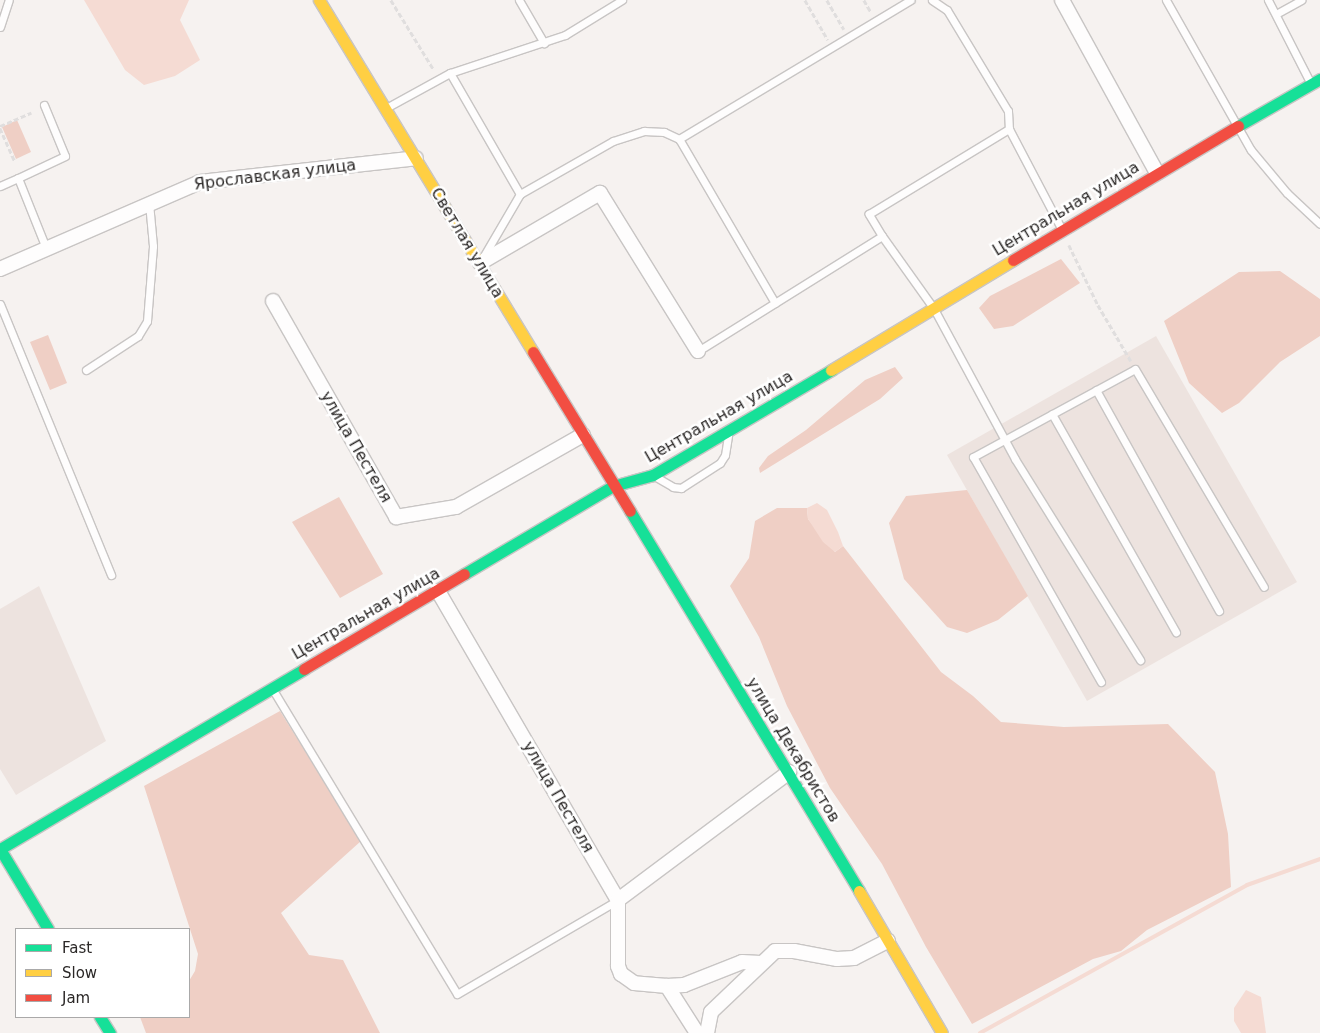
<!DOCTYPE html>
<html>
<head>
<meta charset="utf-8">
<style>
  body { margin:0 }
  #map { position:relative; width:1320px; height:1033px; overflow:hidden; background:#f6f2f0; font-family:"DejaVu Sans",sans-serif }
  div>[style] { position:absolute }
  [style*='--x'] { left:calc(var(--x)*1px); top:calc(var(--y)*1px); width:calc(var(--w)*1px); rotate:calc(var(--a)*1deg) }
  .built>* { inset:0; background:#ede3df }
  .green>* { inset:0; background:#efcfc5 }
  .water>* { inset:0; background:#f5dbd3 }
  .stream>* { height:4px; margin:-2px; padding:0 2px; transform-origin:2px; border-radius:2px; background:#f5dbd3 }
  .path>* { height:2.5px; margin-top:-1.25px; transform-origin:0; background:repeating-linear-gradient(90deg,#e0dede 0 5px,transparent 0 7.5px) }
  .roads { filter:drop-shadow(1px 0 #c8c5c4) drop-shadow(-1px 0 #c8c5c4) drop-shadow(0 1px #c8c5c4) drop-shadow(0 -1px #c8c5c4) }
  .lane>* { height:7px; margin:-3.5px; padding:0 3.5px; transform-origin:3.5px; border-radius:3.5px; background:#fefdfd }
  .street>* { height:14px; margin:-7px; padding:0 7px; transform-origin:7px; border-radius:7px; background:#fefdfd }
  .fast>* { height:11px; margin:-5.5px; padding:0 5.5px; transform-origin:5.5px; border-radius:5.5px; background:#16e098 }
  .slow>* { height:11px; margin:-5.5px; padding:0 5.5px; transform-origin:5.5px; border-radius:5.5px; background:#ffcf43 }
  .jam>* { height:11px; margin:-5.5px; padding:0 5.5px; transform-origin:5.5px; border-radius:5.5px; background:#f24e42 }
  span { translate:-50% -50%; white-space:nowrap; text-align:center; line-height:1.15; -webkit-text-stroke:5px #fff; paint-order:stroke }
  .street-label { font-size:16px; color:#2b2827 }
  .legend { position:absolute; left:15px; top:928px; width:175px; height:90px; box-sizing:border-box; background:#fff; border:1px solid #aaa9a9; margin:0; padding:6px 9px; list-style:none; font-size:15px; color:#2b2827 }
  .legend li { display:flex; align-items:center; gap:10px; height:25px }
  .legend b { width:25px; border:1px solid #aaa9a9 }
</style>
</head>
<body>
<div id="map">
  <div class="built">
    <div style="clip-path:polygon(1156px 336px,1297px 582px,1087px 701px,947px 455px)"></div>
    <div style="clip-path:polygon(39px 586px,106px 741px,16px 795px,0 769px,0 609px)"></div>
  </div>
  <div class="green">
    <div style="clip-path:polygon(17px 120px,31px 152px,16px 159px,2px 127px)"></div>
    <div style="clip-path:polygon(1061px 259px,1080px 283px,1013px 326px,994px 329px,979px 308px,990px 296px)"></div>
    <div style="clip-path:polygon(1280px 271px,1320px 299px,1320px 336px,1280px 362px,1239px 403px,1222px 413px,1189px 383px,1164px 321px,1239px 272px)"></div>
    <div style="clip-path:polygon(48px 335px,67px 383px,50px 390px,30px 342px)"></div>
    <div style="clip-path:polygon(895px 367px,903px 378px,880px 399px,760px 473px,759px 468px,768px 456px,806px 430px,865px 380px)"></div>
    <div style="clip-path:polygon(967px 490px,1028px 596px,998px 620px,967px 633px,947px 627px,904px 579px,889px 523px,906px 496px)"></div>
    <div style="clip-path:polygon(339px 497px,383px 574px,340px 598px,292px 522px)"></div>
    <div style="clip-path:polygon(777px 508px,807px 508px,808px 519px,835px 552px,843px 546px,941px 672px,973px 696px,1001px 722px,1064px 727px,1168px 724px,1215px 772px,1228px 834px,1231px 887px,1147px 930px,1121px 951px,1093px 959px,972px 1024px,926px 947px,882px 864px,830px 788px,787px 706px,759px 637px,730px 586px,749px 558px,755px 521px)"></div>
    <div style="clip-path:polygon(280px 711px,361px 841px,281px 913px,309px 955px,343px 960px,380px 1033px,146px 1033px,140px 1017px,189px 1017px,189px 981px,195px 971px,198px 954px,144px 786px)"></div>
  </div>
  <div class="water">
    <div style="clip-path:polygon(84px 0,189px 0,180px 20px,200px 60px,175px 76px,144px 85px,125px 70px)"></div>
    <div style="clip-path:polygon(817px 503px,827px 510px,838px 532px,843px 546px,835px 552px,823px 542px,808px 519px,807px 508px)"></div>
    <div style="clip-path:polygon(1246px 990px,1261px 997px,1266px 1033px,1241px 1033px,1234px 1021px,1234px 1008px)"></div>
  </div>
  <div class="stream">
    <div style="--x:980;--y:1033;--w:305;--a:-29"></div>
    <div style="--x:1247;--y:885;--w:77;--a:-19.6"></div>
  </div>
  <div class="path">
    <div style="--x:391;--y:0;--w:82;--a:58.4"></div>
    <div style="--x:805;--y:0;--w:46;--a:60.1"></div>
    <div style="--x:827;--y:0;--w:34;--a:60"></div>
    <div style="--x:864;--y:0;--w:14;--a:60"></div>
    <div style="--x:0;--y:126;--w:34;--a:-23"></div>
    <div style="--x:0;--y:128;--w:37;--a:66"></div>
    <div style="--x:1069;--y:245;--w:67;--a:64.2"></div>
    <div style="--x:1098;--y:305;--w:65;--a:59.5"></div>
  </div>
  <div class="roads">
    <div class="lane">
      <div style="--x:519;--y:0;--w:50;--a:59.8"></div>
      <div style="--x:932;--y:0;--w:18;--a:34"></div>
      <div style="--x:947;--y:10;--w:118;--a:58.9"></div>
      <div style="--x:1008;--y:111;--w:18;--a:87"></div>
      <div style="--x:1166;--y:0;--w:172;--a:60.5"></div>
      <div style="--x:1251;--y:150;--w:56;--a:50.1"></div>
      <div style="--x:1287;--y:193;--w:45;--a:43.2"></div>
      <div style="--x:1268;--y:0;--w:94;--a:62.9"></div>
      <div style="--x:1276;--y:14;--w:29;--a:-29"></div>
      <div style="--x:0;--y:27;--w:28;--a:-72"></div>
      <div style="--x:450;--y:73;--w:140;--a:60"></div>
      <div style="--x:44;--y:105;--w:55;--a:67.6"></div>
      <div style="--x:65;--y:156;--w:52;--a:154.9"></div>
      <div style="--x:18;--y:178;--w:75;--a:68.2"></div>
      <div style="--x:386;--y:108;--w:73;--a:-28.7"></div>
      <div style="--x:450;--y:73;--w:121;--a:-18.3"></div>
      <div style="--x:565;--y:35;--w:67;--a:-31.6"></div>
      <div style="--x:0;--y:186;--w:20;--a:-24"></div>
      <div style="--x:882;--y:236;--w:90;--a:54.5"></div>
      <div style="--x:934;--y:309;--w:170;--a:61.6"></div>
      <div style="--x:1015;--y:459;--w:237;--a:58.1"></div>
      <div style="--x:482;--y:259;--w:75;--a:-59.7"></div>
      <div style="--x:520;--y:194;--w:107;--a:-29.7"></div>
      <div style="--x:613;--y:141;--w:33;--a:-18"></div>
      <div style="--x:644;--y:131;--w:20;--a:3"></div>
      <div style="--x:664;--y:132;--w:17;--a:25"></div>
      <div style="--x:775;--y:303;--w:190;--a:-120.3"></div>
      <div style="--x:679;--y:139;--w:270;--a:-31"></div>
      <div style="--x:0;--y:304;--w:293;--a:67.7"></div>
      <div style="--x:698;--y:351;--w:217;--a:-32"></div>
      <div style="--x:882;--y:236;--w:26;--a:-121"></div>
      <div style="--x:869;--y:214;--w:164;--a:-31.3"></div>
      <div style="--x:1009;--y:129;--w:114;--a:62.3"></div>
      <div style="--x:86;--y:370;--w:62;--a:-33.2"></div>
      <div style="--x:138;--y:336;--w:17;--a:-59"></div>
      <div style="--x:147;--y:321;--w:75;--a:-85.4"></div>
      <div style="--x:153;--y:246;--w:43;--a:-95.3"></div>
      <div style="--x:1096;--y:390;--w:253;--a:60.9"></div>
      <div style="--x:1052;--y:414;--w:251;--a:60.4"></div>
      <div style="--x:656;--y:477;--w:20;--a:30"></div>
      <div style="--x:673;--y:487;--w:8;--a:7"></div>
      <div style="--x:681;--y:488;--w:46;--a:-32.7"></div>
      <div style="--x:720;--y:463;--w:9;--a:-58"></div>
      <div style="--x:725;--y:455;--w:20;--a:-81"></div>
      <div style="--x:1101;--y:682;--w:259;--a:-119.6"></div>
      <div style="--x:973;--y:457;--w:184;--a:-28.5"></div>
      <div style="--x:1135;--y:369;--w:253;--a:59.4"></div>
      <div style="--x:273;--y:690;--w:355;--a:58.8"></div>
      <div style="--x:457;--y:994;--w:186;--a:-30.3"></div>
    </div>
    <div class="street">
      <div style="--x:1062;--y:0;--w:197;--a:61.2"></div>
      <div style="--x:480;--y:263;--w:139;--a:-30.3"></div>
      <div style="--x:600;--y:193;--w:186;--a:58.2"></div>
      <div style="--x:0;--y:269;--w:218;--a:-23.5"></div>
      <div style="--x:200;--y:182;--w:217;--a:-6.3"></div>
      <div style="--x:273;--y:301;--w:249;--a:60.3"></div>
      <div style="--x:396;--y:517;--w:61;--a:-9.5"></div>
      <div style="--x:456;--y:507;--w:146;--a:-29.6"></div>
      <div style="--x:438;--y:591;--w:358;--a:59.8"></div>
      <div style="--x:667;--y:986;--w:17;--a:-3"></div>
      <div style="--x:684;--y:985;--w:62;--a:-21.6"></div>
      <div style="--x:742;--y:962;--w:18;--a:3"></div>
      <div style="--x:697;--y:1033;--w:56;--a:-122.6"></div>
      <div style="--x:667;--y:986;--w:33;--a:-175"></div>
      <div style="--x:634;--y:983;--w:16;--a:-145"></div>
      <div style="--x:621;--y:974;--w:9;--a:-111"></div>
      <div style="--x:618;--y:966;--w:66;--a:-90"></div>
      <div style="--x:618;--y:900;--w:214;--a:-36.8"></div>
      <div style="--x:707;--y:1033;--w:21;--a:-79"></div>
      <div style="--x:711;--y:1012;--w:88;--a:-43.6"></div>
      <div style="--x:775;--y:951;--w:19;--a:0"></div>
      <div style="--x:794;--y:951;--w:44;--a:10.5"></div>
      <div style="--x:837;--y:959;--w:17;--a:-3"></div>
      <div style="--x:854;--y:958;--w:38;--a:-27"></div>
    </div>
    <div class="fast">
      <div style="--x:1238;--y:126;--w:95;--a:-29.8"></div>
      <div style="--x:630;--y:511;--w:444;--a:58.9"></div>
      <div style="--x:464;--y:574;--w:173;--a:-30.6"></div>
      <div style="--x:613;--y:486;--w:41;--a:-15.4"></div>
      <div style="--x:653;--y:475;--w:207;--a:-30.5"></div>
      <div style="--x:0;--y:849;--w:353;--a:-30.6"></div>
      <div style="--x:0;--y:849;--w:93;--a:59"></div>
      <div style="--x:100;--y:1017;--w:19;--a:58"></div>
    </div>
    <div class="slow">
      <div style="--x:319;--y:0;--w:412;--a:58.7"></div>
      <div style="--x:831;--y:370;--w:213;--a:-31.1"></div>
      <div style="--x:859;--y:891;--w:164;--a:59.7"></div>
    </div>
    <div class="jam">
      <div style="--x:1013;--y:260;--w:262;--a:-30.8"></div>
      <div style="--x:533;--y:352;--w:186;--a:58.6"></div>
      <div style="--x:304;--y:669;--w:186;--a:-30.7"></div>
    </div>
  </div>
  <div class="street-label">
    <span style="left:275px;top:175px;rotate:-7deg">Ярославская улица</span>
    <span style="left:1066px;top:209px;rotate:-31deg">Центральная улица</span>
    <span style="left:467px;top:243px;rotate:59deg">Светлая улица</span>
    <span style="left:719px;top:417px;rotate:-30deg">Центральная улица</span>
    <span style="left:356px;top:447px;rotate:60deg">улица Пестеля</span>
    <span style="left:366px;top:614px;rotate:-30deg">Центральная улица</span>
    <span style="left:793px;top:750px;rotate:59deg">улица Декабристов</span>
    <span style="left:558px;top:797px;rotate:60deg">улица Пестеля</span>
  </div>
  <ul class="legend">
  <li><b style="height:6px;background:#16e098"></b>Fast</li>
  <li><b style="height:6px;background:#ffcf43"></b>Slow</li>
  <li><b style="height:6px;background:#f24e42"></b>Jam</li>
  </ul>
</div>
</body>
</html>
